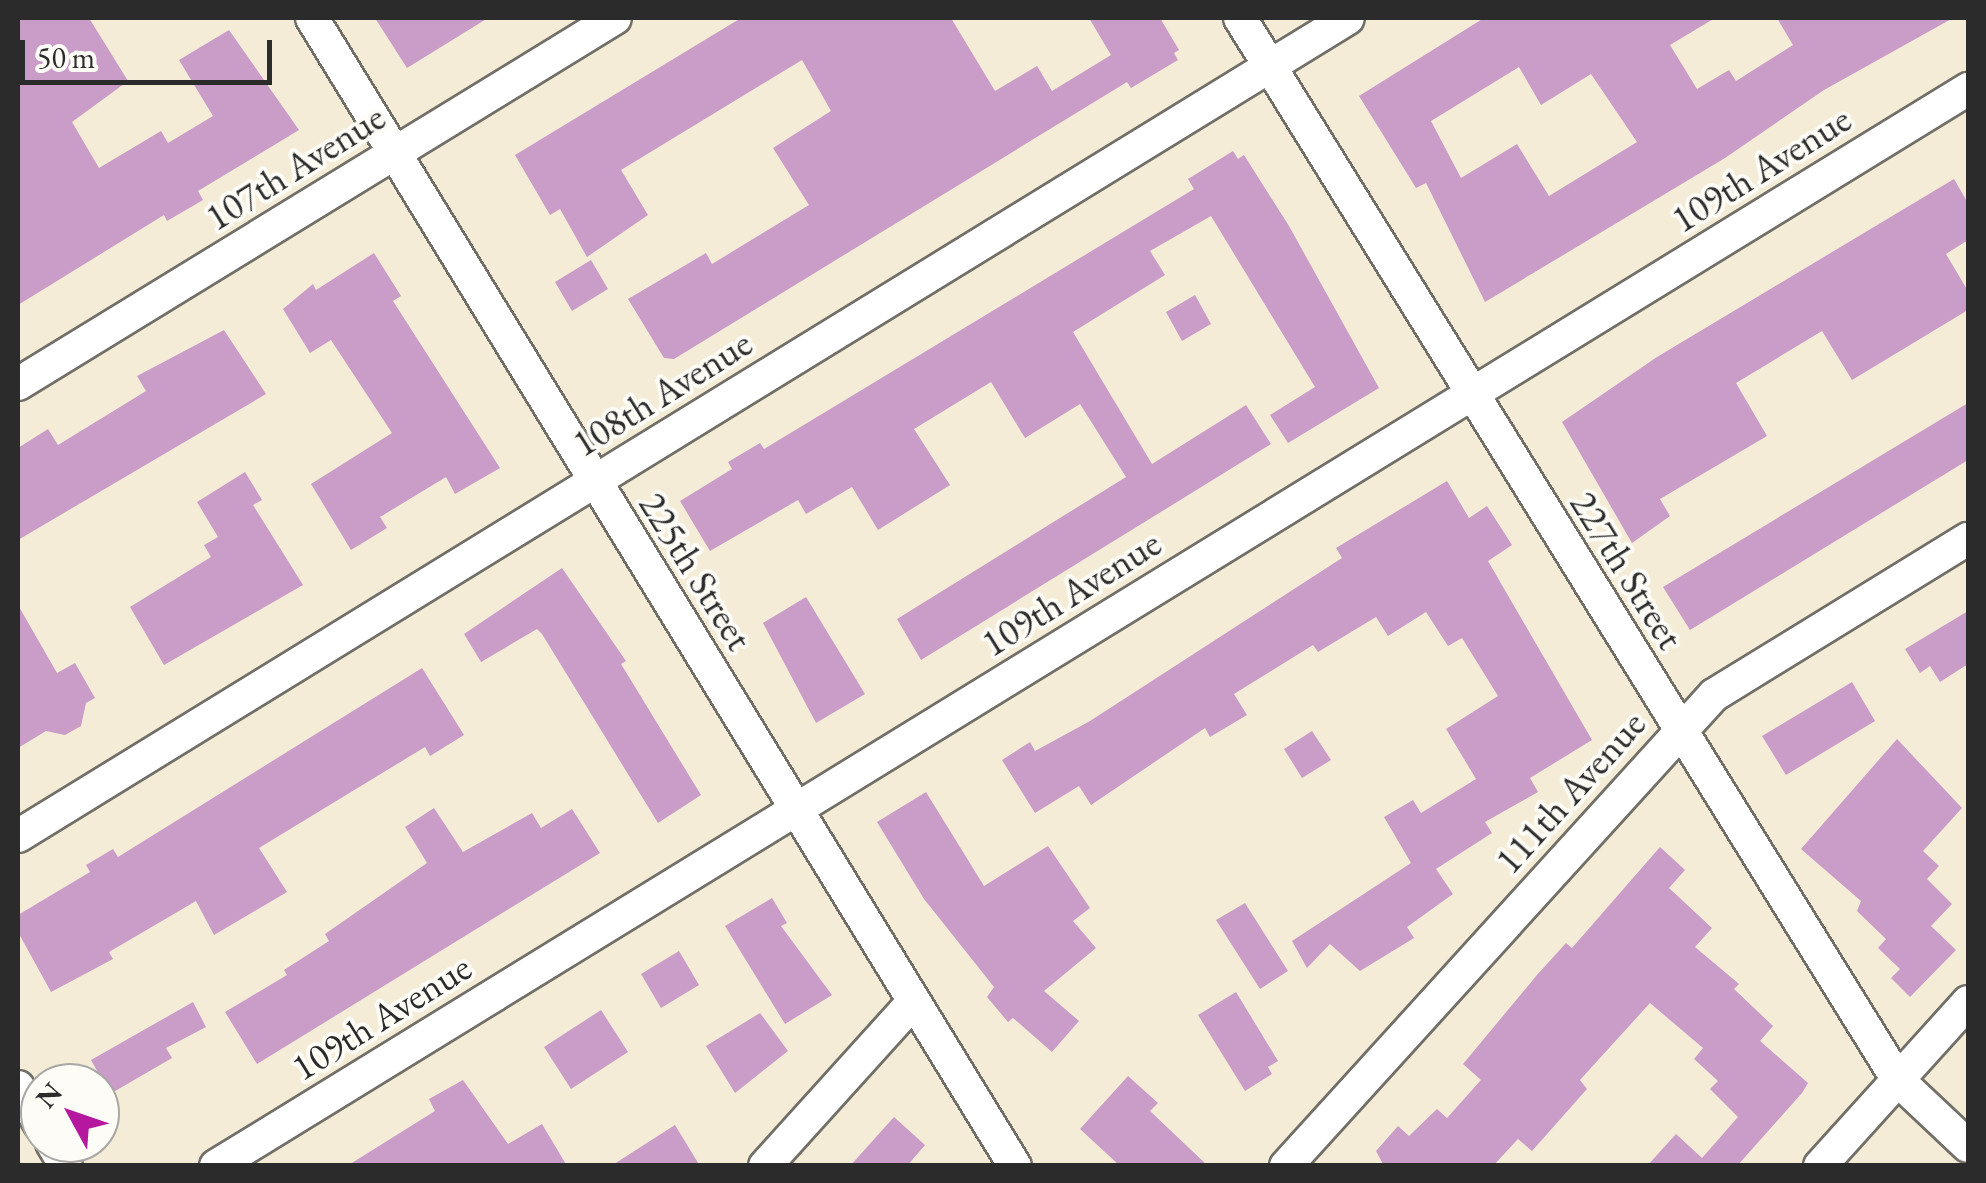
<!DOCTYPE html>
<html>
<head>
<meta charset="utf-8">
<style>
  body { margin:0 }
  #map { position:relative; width:1986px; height:1183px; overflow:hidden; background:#f4ecd6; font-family:"EB Garamond",serif }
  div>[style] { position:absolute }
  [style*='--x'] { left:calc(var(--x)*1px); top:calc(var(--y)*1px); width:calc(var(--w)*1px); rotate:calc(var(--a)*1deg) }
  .building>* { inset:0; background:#ca9cc8 }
  .roads { filter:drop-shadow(2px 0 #716f67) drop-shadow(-2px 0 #716f67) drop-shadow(0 2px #716f67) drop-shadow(0 -2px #716f67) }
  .minor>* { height:32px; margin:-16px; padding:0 16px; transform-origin:16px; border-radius:16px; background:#fff }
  span { translate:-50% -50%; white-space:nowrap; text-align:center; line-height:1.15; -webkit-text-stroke:8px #fdfcf7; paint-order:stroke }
  .street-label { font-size:38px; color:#2b2b2b }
  .frame { position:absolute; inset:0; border:20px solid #2b2b2b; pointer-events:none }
  .north { position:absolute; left:20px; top:1063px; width:100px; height:100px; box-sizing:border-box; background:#fdfcf7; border:2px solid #a9a8a5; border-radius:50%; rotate:310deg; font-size:28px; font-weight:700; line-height:40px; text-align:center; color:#2b2b2b }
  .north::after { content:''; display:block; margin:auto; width:35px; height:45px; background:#b5179e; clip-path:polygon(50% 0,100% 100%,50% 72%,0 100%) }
  .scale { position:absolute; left:20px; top:40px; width:252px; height:45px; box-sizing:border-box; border:5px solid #2b2b2b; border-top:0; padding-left:12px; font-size:30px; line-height:35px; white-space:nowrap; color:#2b2b2b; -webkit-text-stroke:8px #fdfcf7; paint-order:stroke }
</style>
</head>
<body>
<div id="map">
  <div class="building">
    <div style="clip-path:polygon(18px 18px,89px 18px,128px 81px,72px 122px,99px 168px,161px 131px,168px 143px,213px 116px,179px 60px,229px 30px,299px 130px,198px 191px,203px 200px,167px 221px,164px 215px,18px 305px)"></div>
    <div style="clip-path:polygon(375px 18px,488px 18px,407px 68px)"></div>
    <div style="clip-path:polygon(741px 18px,951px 18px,995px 91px,1037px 66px,1052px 91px,1111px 55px,1089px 18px,1160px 18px,1179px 50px,1174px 53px,1178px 60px,1131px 88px,1127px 82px,674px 359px,664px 358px,628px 299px,706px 253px,712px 264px,809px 205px,773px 148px,831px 111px,802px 60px,621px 170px,648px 215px,587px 257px,560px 209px,550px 215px,515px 155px)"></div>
    <div style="clip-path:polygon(evenodd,1484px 18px,1715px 18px,1670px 45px,1697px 89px,1729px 70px,1736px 81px,1793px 45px,1777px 18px,1953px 18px,1824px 90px,1725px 158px,1485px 302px,1426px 183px,1416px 188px,1359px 96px,1484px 18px,1519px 67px,1541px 105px,1591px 74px,1637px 142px,1549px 196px,1517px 144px,1461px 178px,1431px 121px,1519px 67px)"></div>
    <div style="clip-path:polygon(1233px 151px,1238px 159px,1244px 155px,1289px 226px,1379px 388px,1288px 443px,1270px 415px,1315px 387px,1211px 216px,1150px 251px,1165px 275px,1073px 332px,1152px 464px,1246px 405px,1271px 444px,921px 660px,897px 619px,1126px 477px,1080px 404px,1025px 438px,991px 382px,914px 429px,950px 485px,878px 530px,852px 487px,806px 514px,798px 500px,710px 551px,680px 501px,732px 469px,728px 462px,760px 443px,764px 449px,1194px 189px,1188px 179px)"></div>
    <div style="clip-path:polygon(1954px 179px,1968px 203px,1968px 240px,1946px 254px,1968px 291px,1968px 310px,1852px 380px,1822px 331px,1736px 383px,1767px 436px,1660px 499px,1670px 516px,1632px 543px,1562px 422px,1657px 357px)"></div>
    <div style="clip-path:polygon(374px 253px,401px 296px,393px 301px,500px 468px,455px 494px,446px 477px,380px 517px,387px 528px,351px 550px,311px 484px,392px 433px,331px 340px,310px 353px,283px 309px,313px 284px,316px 290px)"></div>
    <div style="clip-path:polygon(591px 260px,608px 289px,572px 311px,555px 282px)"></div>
    <div style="clip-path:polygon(1195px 295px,1211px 324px,1182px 341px,1166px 312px)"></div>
    <div style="clip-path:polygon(224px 330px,266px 394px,18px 540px,18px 448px,48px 429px,58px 445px,146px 391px,137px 376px)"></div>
    <div style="clip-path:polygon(1968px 403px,1968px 460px,1690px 630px,1663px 587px)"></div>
    <div style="clip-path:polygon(245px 472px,262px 500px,253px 505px,303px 585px,164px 665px,130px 607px,211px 557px,204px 545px,218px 537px,197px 502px)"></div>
    <div style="clip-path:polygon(1447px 481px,1469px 518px,1487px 506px,1512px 545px,1488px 561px,1592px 740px,1530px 778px,1538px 792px,1485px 822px,1492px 833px,1436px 869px,1453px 894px,1407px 927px,1414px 938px,1360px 971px,1330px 944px,1307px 968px,1292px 941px,1411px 863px,1384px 817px,1413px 800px,1421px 813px,1476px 779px,1446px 729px,1498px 696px,1462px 638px,1448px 646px,1426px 612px,1388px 636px,1376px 617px,1318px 652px,1313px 645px,1234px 694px,1247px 715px,1210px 737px,1205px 728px,1091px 805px,1079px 786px,1035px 813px,1002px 760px,1030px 742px,1035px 751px,1090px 721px,1342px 558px,1336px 548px)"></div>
    <div style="clip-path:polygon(562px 568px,626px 661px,621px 664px,701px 795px,658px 823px,542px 634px,537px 629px,481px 662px,464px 634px)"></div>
    <div style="clip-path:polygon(806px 597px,865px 694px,816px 723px,763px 623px)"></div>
    <div style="clip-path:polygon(18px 605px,57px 673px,75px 663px,95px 698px,86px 703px,81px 726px,65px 735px,46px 731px,18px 748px)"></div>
    <div style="clip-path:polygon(1968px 611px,1968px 664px,1940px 682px,1930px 666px,1920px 673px,1905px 649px)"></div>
    <div style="clip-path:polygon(422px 668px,464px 735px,430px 756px,425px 747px,259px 848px,287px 892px,214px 935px,196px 901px,109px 952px,113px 959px,51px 992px,18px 932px,18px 915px,90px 872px,86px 865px,113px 849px,118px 857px)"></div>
    <div style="clip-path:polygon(1852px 682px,1875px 721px,1786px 775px,1762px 736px)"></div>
    <div style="clip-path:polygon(1312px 731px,1331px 760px,1302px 778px,1284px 749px)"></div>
    <div style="clip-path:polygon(1897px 739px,1962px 808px,1923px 851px,1939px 866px,1927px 879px,1952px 904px,1931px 926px,1956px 950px,1910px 997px,1891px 978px,1900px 969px,1878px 948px,1886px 939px,1857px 911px,1861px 901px,1801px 849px)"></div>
    <div style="clip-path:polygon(926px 792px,984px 886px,1048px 846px,1090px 908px,1073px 921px,1096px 948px,1044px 991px,1079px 1021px,1052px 1052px,1013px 1018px,1008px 1022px,987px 997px,994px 987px,924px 899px,877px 822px)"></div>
    <div style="clip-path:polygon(434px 808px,463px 852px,532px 813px,541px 828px,572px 809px,600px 853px,257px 1064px,225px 1012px,287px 975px,284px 970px,329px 941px,325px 934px,427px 863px,405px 827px)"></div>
    <div style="clip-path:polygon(1660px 847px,1685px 870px,1669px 888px,1712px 928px,1695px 947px,1739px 984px,1734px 989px,1773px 1026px,1760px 1041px,1808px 1083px,1802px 1093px,1737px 1166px,1647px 1166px,1676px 1134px,1702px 1158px,1738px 1117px,1710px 1089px,1718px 1081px,1694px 1059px,1703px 1048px,1650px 1003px,1580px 1080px,1587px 1089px,1532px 1151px,1518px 1139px,1493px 1166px,1384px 1166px,1376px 1151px,1398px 1126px,1409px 1136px,1437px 1109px,1447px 1118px,1481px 1080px,1463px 1064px,1537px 975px,1566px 943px,1572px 948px)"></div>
    <div style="clip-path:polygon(772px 898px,787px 923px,781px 926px,832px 995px,785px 1024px,725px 926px)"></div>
    <div style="clip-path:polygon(1245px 903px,1288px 971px,1260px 989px,1216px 920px)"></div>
    <div style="clip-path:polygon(679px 951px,699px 985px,661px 1008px,641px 974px)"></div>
    <div style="clip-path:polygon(1236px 992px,1278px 1061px,1268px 1067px,1272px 1074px,1245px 1091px,1198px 1015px)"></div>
    <div style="clip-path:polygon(193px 1002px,206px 1027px,166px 1048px,172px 1058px,110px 1094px,91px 1060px)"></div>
    <div style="clip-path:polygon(601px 1010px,628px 1052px,571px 1089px,544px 1047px)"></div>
    <div style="clip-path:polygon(760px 1013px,788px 1051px,735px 1093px,706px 1046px)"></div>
    <div style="clip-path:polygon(1128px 1076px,1158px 1103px,1150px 1111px,1208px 1166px,1120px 1166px,1080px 1129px)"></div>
    <div style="clip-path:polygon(463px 1080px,508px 1144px,542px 1124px,567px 1166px,347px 1166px,435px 1111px,429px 1099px)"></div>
    <div style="clip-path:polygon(894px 1117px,925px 1145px,907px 1166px,850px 1166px)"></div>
    <div style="clip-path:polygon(675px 1125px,700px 1166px,611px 1166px)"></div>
  </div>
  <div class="roads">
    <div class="minor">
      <div style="--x:312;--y:18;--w:1346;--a:58.52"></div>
      <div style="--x:1240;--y:18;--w:1249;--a:58.22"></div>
      <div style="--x:1898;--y:1080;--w:96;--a:43.3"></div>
      <div style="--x:18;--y:384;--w:700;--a:-31.51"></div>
      <div style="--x:18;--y:836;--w:1561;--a:-31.59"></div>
      <div style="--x:18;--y:1087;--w:43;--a:59.3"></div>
      <div style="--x:52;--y:1143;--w:27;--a:59"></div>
      <div style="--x:216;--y:1166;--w:2057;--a:-31.58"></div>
      <div style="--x:765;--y:1166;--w:222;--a:-47.9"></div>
      <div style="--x:1286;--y:1166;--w:636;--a:-47.74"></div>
      <div style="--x:1714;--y:695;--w:298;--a:-31.6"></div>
      <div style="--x:1820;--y:1166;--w:221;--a:-47.9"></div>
    </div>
  </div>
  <div class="street-label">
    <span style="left:295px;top:167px;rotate:-32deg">107th Avenue</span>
    <span style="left:1761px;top:169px;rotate:-32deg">109th Avenue</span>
    <span style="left:662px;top:393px;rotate:-32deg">108th Avenue</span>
    <span style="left:1627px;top:570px;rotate:58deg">227th Street</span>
    <span style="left:696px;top:571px;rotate:58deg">225th Street</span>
    <span style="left:1071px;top:593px;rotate:-32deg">109th Avenue</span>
    <span style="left:1570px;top:792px;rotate:-48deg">111th Avenue</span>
    <span style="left:381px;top:1017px;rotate:-32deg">109th Avenue</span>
  </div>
  <div class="frame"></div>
  <div class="north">N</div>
  <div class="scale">50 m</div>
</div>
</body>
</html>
